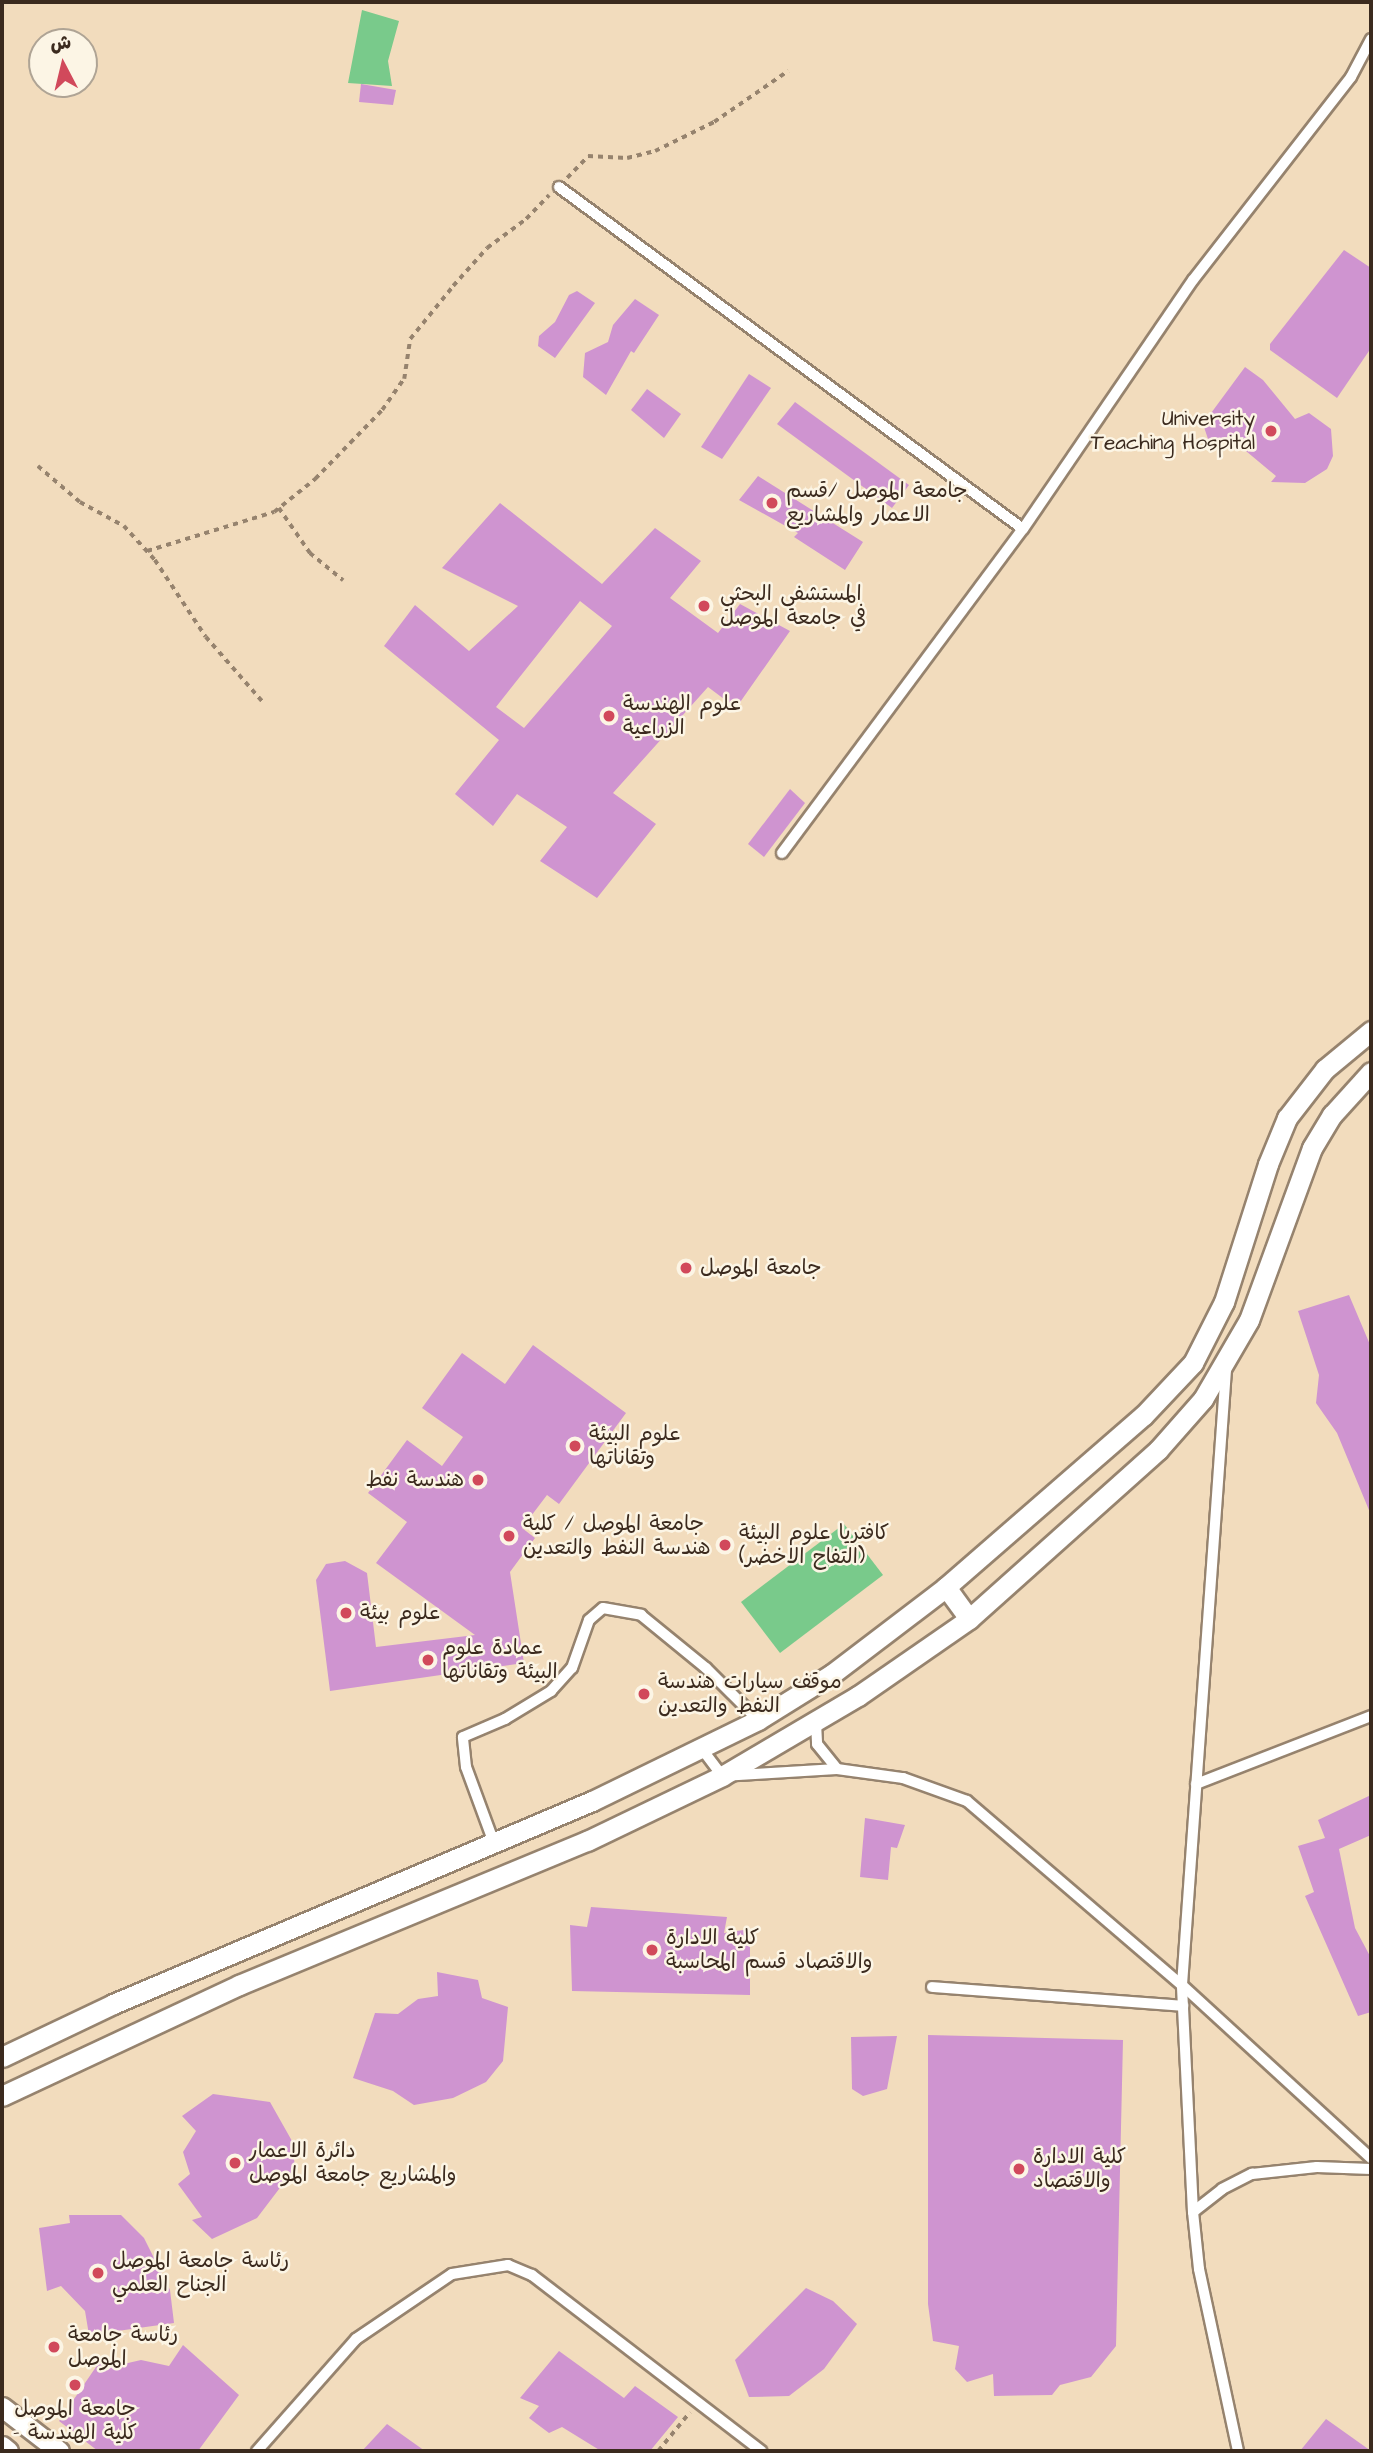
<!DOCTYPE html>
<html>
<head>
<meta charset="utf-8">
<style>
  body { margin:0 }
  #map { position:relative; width:1373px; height:2453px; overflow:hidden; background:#f2dcbd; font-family:"Architects Daughter","Playpen Sans Arabic",sans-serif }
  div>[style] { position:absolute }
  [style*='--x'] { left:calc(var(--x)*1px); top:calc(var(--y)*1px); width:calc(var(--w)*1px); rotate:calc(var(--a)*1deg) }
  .green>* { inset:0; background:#79ca8b }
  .building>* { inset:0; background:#cf94d0 }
  .path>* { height:3.5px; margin-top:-1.75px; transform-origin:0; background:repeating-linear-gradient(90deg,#96836e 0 5px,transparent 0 10px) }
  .roads { filter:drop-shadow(2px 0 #96836e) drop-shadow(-2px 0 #96836e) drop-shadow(0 2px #96836e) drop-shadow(0 -2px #96836e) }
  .lane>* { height:10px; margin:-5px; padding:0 5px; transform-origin:5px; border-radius:5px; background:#fff }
  .street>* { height:19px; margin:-9.5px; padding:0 9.5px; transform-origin:9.5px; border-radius:9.5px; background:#fff }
  .dots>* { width:19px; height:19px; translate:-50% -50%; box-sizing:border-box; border:4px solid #fcf5e5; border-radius:50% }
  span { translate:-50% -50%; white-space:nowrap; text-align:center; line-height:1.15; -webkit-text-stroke:5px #fcf5e5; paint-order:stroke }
  .poi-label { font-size:21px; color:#3b2a1e }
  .right { translate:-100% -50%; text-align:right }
  .left { translate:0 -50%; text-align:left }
  .frame { position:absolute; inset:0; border:4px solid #3b2a1e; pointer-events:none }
  .north { position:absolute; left:28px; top:28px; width:70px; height:70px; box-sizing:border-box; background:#fcf5e5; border:2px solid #afa495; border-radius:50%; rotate:353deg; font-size:19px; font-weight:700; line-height:28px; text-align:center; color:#3b2a1e }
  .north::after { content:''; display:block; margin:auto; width:24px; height:32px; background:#d1495b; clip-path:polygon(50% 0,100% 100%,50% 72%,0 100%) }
</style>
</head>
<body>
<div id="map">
  <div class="green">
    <div style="clip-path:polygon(362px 10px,399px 21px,388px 61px,392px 86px,348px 83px)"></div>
    <div style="clip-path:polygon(844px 1524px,883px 1575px,780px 1653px,741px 1602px)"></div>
  </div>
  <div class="building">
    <div style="clip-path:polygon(361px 84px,396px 90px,393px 105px,359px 102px)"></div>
    <div style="clip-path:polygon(1344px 250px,1371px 268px,1371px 348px,1337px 398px,1270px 350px,1270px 344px)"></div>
    <div style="clip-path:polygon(577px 291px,595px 303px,555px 358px,538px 346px,539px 336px,555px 322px,569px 295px)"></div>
    <div style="clip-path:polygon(635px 299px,659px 315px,634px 353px,631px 351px,606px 395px,583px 377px,585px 353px,608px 342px,613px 325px)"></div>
    <div style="clip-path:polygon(1245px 367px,1263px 380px,1295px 419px,1309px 413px,1331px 429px,1333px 456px,1327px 469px,1305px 483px,1271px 482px,1276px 476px,1228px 436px,1220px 443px,1208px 439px,1203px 424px)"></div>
    <div style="clip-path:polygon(749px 374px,771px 388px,722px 459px,701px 447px)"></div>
    <div style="clip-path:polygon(647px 389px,681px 414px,664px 438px,631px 410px)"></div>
    <div style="clip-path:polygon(795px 402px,909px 485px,892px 508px,777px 424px)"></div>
    <div style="clip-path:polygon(758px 476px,863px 542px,845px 570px,794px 537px,798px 533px,739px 500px)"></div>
    <div style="clip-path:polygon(evenodd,500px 503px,602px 584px,655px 528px,701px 561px,670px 598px,718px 633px,740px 604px,790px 631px,736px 708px,708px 687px,613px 793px,656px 824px,597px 898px,540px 861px,567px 827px,517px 794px,493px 826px,455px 794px,499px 740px,384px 646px,415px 605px,469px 651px,518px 606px,442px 568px,500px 503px,580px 601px,612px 626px,524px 728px,496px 707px,580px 601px)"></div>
    <div style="clip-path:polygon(790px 789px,805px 803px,764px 857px,748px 844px)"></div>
    <div style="clip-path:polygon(1349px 1295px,1371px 1347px,1371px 1515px,1337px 1433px,1316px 1403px,1319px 1375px,1298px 1311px)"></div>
    <div style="clip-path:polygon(533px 1345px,626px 1413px,559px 1504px,547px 1495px,522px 1528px,535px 1538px,510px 1572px,524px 1663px,330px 1691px,316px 1580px,326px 1564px,345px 1561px,367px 1573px,376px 1647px,475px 1635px,376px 1563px,407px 1522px,368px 1493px,407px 1440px,442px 1466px,463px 1437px,422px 1408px,462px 1353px,505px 1384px)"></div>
    <div style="clip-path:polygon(1371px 1795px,1371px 1835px,1339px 1849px,1355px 1928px,1371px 1958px,1371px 2012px,1358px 2016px,1305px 1896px,1314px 1892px,1298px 1846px,1325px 1838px,1318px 1820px)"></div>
    <div style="clip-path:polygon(865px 1818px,905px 1825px,897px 1848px,891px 1847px,888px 1880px,860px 1877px)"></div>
    <div style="clip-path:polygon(591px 1907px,727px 1917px,724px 1933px,750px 1929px,750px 1995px,572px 1991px,570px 1925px,587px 1927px)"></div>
    <div style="clip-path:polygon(437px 1972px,478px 1980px,482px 1998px,508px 2007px,503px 2061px,486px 2082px,453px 2098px,414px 2105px,393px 2091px,353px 2078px,375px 2013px,398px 2014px,418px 1999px,438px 1996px)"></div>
    <div style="clip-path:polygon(928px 2035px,1123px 2040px,1116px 2346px,1091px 2377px,1060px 2385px,1052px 2395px,994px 2396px,993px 2374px,967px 2382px,955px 2369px,959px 2346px,933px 2341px,928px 2304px)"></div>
    <div style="clip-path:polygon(897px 2036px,887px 2089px,863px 2096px,852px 2089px,851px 2037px)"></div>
    <div style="clip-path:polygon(213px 2094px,270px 2102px,292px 2141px,295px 2168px,257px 2218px,212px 2239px,192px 2220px,202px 2217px,178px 2184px,190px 2174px,183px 2152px,196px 2131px,182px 2116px)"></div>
    <div style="clip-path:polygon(69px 2215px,121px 2215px,144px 2238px,170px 2290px,174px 2323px,89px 2335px,85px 2311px,61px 2286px,47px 2291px,39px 2228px,70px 2223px)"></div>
    <div style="clip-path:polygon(806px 2288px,833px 2301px,857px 2324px,824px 2369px,789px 2396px,749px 2397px,735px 2360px)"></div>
    <div style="clip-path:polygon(183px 2345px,239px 2395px,198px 2451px,98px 2451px,59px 2421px,98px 2364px,106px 2360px,115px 2366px,141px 2360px,169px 2366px)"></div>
    <div style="clip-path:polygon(559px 2351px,624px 2398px,635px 2386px,678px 2417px,650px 2451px,601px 2451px,562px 2427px,549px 2433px,529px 2418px,539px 2406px,520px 2398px)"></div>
    <div style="clip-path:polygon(1326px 2419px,1371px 2451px,1300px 2451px)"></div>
    <div style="clip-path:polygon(387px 2424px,425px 2451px,362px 2451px)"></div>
  </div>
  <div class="path">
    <div style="--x:567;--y:178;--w:30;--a:-46"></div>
    <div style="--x:588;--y:156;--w:39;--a:3"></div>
    <div style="--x:627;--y:158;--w:29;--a:-14"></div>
    <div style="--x:655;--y:151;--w:66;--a:-26.2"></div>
    <div style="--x:714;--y:122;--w:90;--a:-34.6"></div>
    <div style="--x:38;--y:466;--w:55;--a:40.6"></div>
    <div style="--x:80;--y:502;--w:50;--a:28.6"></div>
    <div style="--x:124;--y:526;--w:46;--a:47.6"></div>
    <div style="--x:155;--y:560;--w:92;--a:56.5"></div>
    <div style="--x:206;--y:637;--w:85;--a:48.8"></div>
    <div style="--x:279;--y:508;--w:55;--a:55.4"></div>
    <div style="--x:310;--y:553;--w:43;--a:39.3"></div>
    <div style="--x:147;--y:551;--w:133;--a:-17.1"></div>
    <div style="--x:274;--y:512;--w:53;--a:-38.8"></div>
    <div style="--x:315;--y:479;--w:96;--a:-45.8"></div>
    <div style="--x:382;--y:410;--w:38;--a:-55"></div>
    <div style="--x:404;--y:379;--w:40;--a:-81.5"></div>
    <div style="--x:410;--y:339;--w:68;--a:-50.9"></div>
    <div style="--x:453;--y:286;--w:51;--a:-48.2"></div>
    <div style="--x:487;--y:248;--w:49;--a:-36.6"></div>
    <div style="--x:526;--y:219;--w:33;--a:-46"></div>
    <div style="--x:658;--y:2451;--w:50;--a:-50.6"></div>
  </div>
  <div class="roads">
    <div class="lane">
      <div style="--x:559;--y:187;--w:576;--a:36.39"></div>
      <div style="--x:782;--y:853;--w:404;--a:-53.4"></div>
      <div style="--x:1023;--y:529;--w:301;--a:-55.7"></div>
      <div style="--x:1193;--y:280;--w:257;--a:-52.1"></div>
      <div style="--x:1351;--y:77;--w:43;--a:-62.2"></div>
      <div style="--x:816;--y:1723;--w:21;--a:87"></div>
      <div style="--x:817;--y:1744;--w:32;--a:51"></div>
      <div style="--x:702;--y:1749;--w:34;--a:53"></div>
      <div style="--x:722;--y:1776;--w:115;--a:-3.5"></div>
      <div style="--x:837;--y:1769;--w:67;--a:7.8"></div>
      <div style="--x:903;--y:1778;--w:68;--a:19.8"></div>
      <div style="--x:967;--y:1801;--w:283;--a:40.6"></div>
      <div style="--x:1182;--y:1985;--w:256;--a:42.5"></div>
      <div style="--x:1196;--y:1784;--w:188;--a:-21.2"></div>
      <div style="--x:494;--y:1843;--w:81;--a:-110.2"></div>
      <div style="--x:466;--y:1767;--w:30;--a:-96"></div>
      <div style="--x:463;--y:1737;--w:46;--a:-23.2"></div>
      <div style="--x:505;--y:1719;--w:54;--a:-31.3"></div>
      <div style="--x:551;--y:1691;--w:31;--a:-48"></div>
      <div style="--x:572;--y:1668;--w:51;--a:-70.5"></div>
      <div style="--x:589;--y:1620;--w:18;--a:-41"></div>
      <div style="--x:603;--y:1608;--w:39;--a:10"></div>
      <div style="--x:641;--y:1615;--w:84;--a:39.2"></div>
      <div style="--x:706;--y:1668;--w:74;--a:45"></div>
      <div style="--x:932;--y:1987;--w:252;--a:4.3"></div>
      <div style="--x:1193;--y:2212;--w:227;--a:-92.8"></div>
      <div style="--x:1182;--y:1985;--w:618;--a:-85.91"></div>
      <div style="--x:257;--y:2451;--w:149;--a:-48.5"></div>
      <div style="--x:356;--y:2339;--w:116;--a:-34.1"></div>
      <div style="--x:452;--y:2274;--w:57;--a:-9.1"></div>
      <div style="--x:508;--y:2265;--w:26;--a:23"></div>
      <div style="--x:532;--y:2275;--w:289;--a:37.5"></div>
      <div style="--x:1238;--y:2451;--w:186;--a:-102.1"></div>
      <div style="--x:1199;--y:2269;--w:57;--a:-96"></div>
      <div style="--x:1193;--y:2212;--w:37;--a:-38"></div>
      <div style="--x:1222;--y:2189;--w:34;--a:-27"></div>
      <div style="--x:1252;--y:2174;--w:65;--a:-6.1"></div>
      <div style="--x:1317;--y:2167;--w:54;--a:2.1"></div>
    </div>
    <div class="street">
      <div style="--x:946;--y:1587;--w:39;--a:54"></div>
      <div style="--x:2;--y:2057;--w:123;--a:-25.5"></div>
      <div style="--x:113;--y:2004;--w:520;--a:-22.97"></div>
      <div style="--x:592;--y:1801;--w:185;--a:-26"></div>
      <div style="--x:758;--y:1720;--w:87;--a:-31.9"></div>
      <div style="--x:832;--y:1674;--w:143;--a:-37.3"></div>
      <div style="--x:946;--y:1587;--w:261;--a:-41"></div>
      <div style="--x:1143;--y:1416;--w:73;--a:-46.7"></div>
      <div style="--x:1193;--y:1363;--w:68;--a:-63.1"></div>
      <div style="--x:1224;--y:1302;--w:145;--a:-72.3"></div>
      <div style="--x:1268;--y:1164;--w:50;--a:-67.6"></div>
      <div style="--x:1287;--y:1118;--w:62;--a:-52.2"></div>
      <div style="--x:1325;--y:1069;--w:60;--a:-39.6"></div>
      <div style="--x:2;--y:2096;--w:262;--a:-25.1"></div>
      <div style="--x:239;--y:1985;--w:377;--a:-22.5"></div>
      <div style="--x:587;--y:1841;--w:150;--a:-25.7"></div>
      <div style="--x:722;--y:1776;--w:158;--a:-30.5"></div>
      <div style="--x:858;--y:1696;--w:135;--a:-34.7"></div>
      <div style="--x:969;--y:1619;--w:254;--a:-41.8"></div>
      <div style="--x:1158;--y:1450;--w:68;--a:-48.6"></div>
      <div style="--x:1203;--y:1399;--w:91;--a:-59.8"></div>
      <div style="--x:1249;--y:1320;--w:183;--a:-69.9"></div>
      <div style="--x:1312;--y:1148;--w:39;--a:-59"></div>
      <div style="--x:1332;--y:1115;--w:58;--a:-47.8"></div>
      <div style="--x:2;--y:2407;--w:72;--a:37.7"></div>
      <div style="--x:2;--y:2446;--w:8;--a:40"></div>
    </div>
  </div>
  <div class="dots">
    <div style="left:1271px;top:431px;background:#d1495b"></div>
    <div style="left:772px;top:503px;background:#d1495b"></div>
    <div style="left:704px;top:606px;background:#d1495b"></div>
    <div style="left:609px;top:716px;background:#d1495b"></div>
    <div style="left:686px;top:1268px;background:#d1495b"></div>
    <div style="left:575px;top:1446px;background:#d1495b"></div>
    <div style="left:478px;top:1480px;background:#d1495b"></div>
    <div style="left:509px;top:1536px;background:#d1495b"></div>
    <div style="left:725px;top:1545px;background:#d1495b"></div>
    <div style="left:346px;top:1613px;background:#d1495b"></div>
    <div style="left:428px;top:1660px;background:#d1495b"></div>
    <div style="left:644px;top:1694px;background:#d1495b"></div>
    <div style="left:652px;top:1950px;background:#d1495b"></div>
    <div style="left:235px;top:2163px;background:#d1495b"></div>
    <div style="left:1019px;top:2169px;background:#d1495b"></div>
    <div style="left:98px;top:2273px;background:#d1495b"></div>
    <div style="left:54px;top:2347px;background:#d1495b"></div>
    <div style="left:75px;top:2385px;background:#d1495b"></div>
  </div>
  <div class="poi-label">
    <span class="right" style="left:1255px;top:431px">University<br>Teaching Hospital</span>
    <span class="left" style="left:786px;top:503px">جامعة الموصل /قسم<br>الاعمار والمشاريع</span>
    <span class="left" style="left:720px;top:606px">المستشفى البحثي<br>في جامعة الموصل</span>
    <span class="left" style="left:623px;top:716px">علوم الهندسة<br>الزراعية</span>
    <span class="left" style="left:700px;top:1268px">جامعة الموصل</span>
    <span class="left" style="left:589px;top:1446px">علوم البيئة<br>وتقاناتها</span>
    <span class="right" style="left:464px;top:1480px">هندسة نفط</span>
    <span class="left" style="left:523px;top:1536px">جامعة الموصل / كلية<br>هندسة النفط والتعدين</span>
    <span class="left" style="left:739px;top:1545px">كافتريا علوم البيئة<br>(التفاح الاخضر)</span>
    <span class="left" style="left:360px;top:1613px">علوم بيئة</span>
    <span class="left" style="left:442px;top:1660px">عمادة علوم<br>البيئة وتقاناتها</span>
    <span class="left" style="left:658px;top:1694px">موقف سيارات هندسة<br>النفط والتعدين</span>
    <span class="left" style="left:666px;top:1950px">كلية الادارة<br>والاقتصاد قسم المحاسبة</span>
    <span class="left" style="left:249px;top:2163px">دائرة الاعمار<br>والمشاريع جامعة الموصل</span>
    <span class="left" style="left:1033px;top:2169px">كلية الادارة<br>والاقتصاد</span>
    <span class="left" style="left:112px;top:2273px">رئاسة جامعة الموصل<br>الجناح العلمي</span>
    <span class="left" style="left:68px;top:2347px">رئاسة جامعة<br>الموصل</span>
    <span style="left:75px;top:2421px">جامعة الموصل<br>- كلية الهندسة</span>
  </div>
  <div class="frame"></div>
  <div class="north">ش</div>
</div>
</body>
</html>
